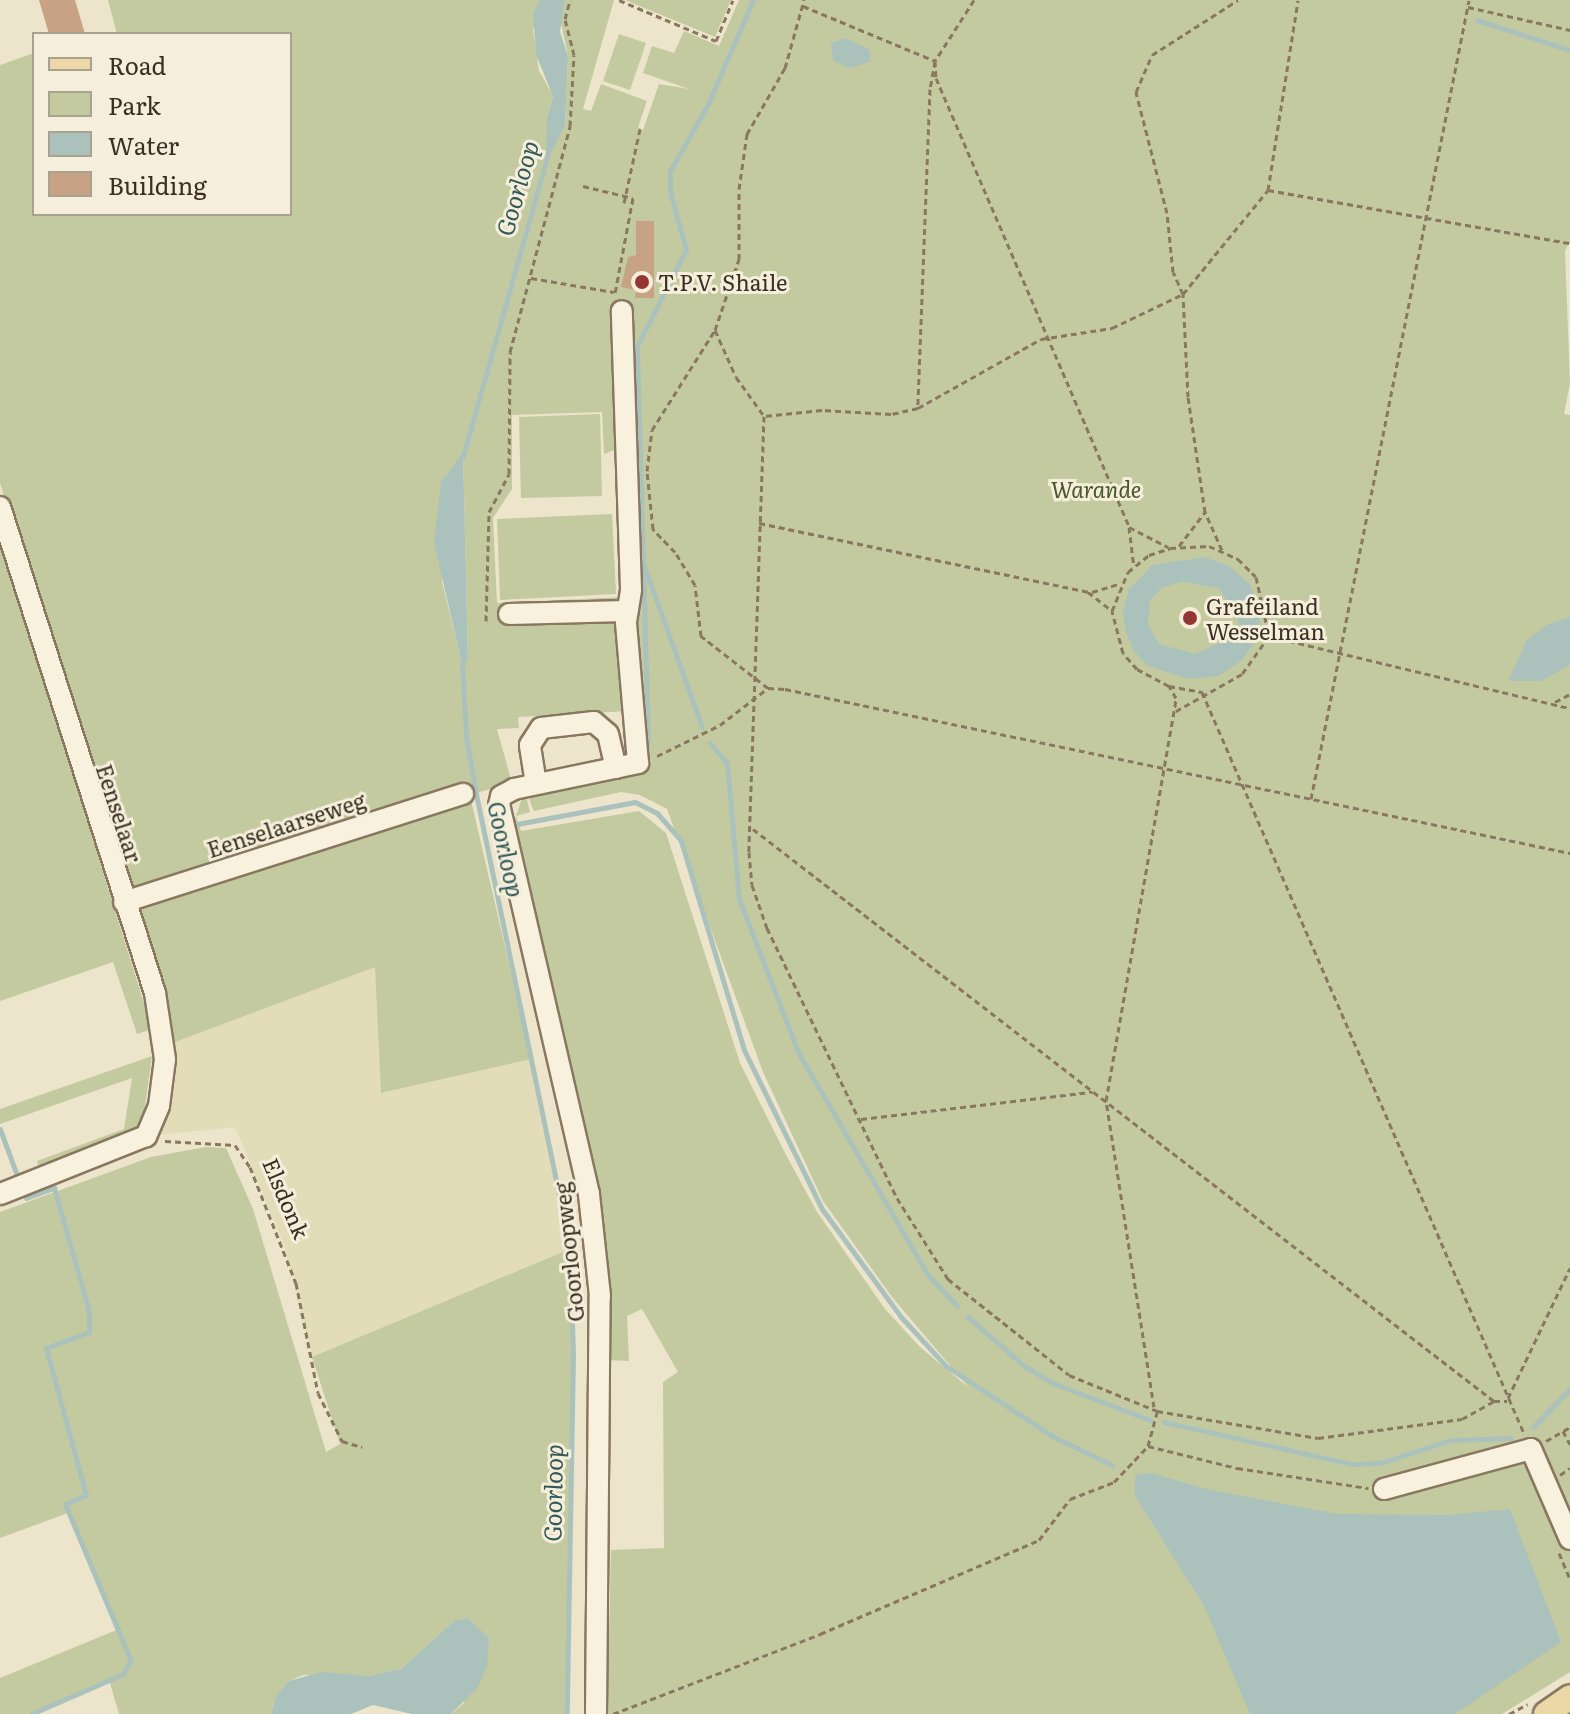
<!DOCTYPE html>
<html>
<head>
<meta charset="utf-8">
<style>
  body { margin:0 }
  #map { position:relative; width:1570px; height:1714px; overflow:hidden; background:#ece4cb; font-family:Literata,serif }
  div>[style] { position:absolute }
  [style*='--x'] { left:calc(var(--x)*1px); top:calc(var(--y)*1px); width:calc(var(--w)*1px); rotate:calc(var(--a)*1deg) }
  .farmland>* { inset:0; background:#e2dcb9 }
  .green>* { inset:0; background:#c4ca9f }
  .water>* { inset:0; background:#abc2bc }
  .stream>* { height:5px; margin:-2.5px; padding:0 2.5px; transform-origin:2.5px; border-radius:2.5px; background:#abc2bc }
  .building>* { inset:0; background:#c8a284 }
  .path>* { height:3px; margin-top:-1.5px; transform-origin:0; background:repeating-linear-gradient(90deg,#897760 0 6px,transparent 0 10px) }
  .roads { filter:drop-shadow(2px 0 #897760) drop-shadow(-2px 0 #897760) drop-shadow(0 2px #897760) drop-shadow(0 -2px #897760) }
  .minor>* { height:20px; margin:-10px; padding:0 10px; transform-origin:10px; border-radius:10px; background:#f7f1de }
  .major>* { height:24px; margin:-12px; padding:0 12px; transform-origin:12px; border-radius:12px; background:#ecd8a7 }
  .dots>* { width:22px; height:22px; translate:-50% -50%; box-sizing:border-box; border:4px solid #f4eedb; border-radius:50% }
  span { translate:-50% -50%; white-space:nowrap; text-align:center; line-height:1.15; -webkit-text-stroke:6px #f4eedb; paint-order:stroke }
  .poi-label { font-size:22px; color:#3a2f22 }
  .left { translate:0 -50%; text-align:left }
  .park-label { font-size:22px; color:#49552b; font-style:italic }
  .street-label { font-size:22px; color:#3a2f22 }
  .water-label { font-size:24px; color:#335957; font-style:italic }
  .legend { position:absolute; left:32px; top:32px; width:260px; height:184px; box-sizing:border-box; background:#f4eedb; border:2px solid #aaa291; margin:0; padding:10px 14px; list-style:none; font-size:24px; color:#3a2f22 }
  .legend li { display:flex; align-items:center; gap:16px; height:40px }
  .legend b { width:40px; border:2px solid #aaa291 }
</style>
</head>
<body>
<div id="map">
  <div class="farmland">
    <div style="clip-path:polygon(376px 966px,381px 1093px,531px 1059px,570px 1249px,312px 1357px,284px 1245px,235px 1127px,157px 1135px,170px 1044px)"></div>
  </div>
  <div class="green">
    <div style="clip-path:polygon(evenodd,108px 0,540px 0,533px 30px,539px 71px,553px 95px,547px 117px,565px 125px,568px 56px,560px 19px,565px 0,614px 0,583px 109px,591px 111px,601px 84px,647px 101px,638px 127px,643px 130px,659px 84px,689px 89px,643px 73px,652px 46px,674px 53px,684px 31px,719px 46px,739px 0,1570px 0,1570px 240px,1565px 251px,1570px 383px,1564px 414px,1570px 415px,1570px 1672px,1502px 1714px,607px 1714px,611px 1550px,664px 1548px,663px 1382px,678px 1372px,642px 1309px,627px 1316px,629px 1361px,608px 1360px,608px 1335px,512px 828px,522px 798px,526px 796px,530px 812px,516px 816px,521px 831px,639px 811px,666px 833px,740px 1063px,785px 1153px,817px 1212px,885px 1309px,920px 1347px,969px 1388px,892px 1297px,823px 1201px,763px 1072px,667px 809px,640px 795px,621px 792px,534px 811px,532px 807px,528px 795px,648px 770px,652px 761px,641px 748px,648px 746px,617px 449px,604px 454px,602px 412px,512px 415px,512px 489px,493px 518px,497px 603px,624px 597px,629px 711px,518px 717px,519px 728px,497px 729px,512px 783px,131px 890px,0 483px,0 65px,34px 53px,34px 214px,290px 214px,290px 34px,117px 34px,108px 0,463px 454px,468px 659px,463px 667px,442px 582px,463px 454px)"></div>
    <div style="clip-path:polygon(625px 0,731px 0,715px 37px)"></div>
    <div style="clip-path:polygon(619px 34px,646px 43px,630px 90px,603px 81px)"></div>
    <div style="clip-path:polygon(600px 414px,602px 496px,521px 498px,519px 417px)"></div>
    <div style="clip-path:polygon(612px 514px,616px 594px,500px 600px,497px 519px)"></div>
    <div style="clip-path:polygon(0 541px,152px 1029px,137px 1034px,113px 962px,0 1001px)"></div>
    <div style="clip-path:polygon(471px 800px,531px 1059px,381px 1093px,375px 967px,170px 1044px,136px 909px,144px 899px)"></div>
    <div style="clip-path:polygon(152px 1056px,142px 1127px,41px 1178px,37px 1161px,124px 1129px,132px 1078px,0 1124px,0 1109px)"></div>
    <div style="clip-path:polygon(206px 1147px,226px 1148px,253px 1209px,326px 1452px,340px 1444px,312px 1357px,570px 1249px,573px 1354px,567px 1714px,451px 1714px,464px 1703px,455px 1620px,402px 1668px,368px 1676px,303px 1675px,289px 1681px,276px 1695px,271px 1714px,119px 1714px,109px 1680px,28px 1714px,0 1714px,0 1678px,119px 1629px,68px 1513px,0 1538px,0 1212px,151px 1157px)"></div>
  </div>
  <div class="water">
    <div style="clip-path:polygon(540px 0,565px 0,560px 32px,568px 56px,565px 125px,546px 164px,547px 117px,553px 96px,536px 55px,533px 14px)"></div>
    <div style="clip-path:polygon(846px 38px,870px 50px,870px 62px,850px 68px,833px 61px,831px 43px)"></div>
    <div style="clip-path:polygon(463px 452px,468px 659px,463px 668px,434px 543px,441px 482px)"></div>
    <div style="clip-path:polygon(evenodd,1205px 557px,1229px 566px,1250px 584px,1259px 610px,1260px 627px,1250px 628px,1249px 635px,1256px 640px,1242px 660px,1219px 676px,1188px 679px,1148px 666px,1133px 650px,1125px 629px,1123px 611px,1129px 589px,1153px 565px,1205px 557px,1183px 582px,1219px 588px,1241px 626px,1240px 633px,1195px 654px,1159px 644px,1148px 624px,1150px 601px,1162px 587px,1183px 582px)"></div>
    <div style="clip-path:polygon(1570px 617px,1570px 665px,1541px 681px,1508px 681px,1527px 640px,1548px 624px)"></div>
    <div style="clip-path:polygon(1151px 1473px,1210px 1490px,1339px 1514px,1448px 1515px,1510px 1509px,1561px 1642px,1455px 1714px,1250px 1714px,1204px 1606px,1135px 1496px,1135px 1475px)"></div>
    <div style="clip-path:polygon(469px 1619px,489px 1638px,487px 1666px,478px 1687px,451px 1714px,412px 1714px,373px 1705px,351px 1714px,271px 1714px,276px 1695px,289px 1681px,321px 1672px,368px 1676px,402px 1668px,455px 1620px)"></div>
  </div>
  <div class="stream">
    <div style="--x:1477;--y:20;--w:98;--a:17.9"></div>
    <div style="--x:463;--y:456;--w:310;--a:-74.3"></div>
    <div style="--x:644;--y:566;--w:171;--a:70.2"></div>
    <div style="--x:462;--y:662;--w:75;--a:86.9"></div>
    <div style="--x:466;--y:737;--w:58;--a:80"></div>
    <div style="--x:476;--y:794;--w:465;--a:78.3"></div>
    <div style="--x:570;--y:1249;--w:105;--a:88.4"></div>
    <div style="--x:573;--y:1354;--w:360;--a:91"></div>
    <div style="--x:648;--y:742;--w:396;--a:-91.6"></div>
    <div style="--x:637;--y:346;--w:108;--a:-63"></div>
    <div style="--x:686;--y:250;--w:60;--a:-105.4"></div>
    <div style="--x:670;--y:192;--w:21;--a:-90"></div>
    <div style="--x:670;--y:171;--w:77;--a:-60.4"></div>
    <div style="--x:708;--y:104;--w:113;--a:-66.6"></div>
    <div style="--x:710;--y:743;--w:26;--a:50"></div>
    <div style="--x:727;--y:763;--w:137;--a:85"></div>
    <div style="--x:739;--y:899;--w:164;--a:68.9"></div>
    <div style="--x:798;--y:1052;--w:257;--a:59.8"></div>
    <div style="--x:927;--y:1274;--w:44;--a:46.8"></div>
    <div style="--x:517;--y:824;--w:120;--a:-10.6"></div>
    <div style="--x:635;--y:802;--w:25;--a:27"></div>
    <div style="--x:657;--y:813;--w:37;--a:49"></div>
    <div style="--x:681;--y:841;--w:218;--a:73.2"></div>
    <div style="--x:744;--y:1050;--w:177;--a:63.9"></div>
    <div style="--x:822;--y:1209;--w:134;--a:53.8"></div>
    <div style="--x:901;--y:1317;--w:67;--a:47.4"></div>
    <div style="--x:946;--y:1366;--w:127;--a:33.4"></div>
    <div style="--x:1052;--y:1436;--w:67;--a:25.8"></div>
    <div style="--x:0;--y:1129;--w:55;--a:69.9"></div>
    <div style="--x:26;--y:1198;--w:30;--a:-20"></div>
    <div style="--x:54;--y:1188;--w:128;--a:74.1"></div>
    <div style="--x:89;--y:1311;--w:21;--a:90"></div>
    <div style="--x:89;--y:1332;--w:46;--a:159.6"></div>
    <div style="--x:46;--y:1348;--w:152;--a:74.8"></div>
    <div style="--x:86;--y:1495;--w:23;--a:157"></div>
    <div style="--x:65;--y:1504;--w:170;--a:67.2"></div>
    <div style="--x:131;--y:1661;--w:15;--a:122"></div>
    <div style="--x:123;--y:1674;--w:100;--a:156.5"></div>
    <div style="--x:968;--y:1317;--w:73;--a:41.1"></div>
    <div style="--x:1023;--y:1365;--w:37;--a:31"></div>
    <div style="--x:1055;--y:1384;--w:102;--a:20.8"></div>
    <div style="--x:1164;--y:1422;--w:193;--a:12.6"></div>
    <div style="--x:1352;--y:1464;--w:28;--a:-2"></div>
    <div style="--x:1380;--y:1463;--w:75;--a:-17.9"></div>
    <div style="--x:1451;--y:1440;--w:60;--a:-1.9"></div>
    <div style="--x:1533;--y:1427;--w:53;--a:-45.8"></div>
  </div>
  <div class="building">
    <div style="clip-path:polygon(39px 0,75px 0,85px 34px,49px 34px)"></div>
    <div style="clip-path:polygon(636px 221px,654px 221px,654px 298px,635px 298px,636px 290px,621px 287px,628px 257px,636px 255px)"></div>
  </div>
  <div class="path">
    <div style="--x:619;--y:0;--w:105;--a:22.9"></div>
    <div style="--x:716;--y:41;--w:44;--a:-67.5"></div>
    <div style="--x:974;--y:0;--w:72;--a:122.6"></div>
    <div style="--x:935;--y:61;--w:28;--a:100"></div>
    <div style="--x:930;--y:89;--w:319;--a:92.2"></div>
    <div style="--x:918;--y:408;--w:28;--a:167"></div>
    <div style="--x:891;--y:414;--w:69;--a:-176.7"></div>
    <div style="--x:822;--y:410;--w:58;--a:174.1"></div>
    <div style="--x:764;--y:416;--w:436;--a:92"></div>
    <div style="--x:749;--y:852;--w:33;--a:85"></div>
    <div style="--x:752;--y:885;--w:46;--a:70.8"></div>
    <div style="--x:767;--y:928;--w:300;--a:64.3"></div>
    <div style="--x:897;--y:1198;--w:96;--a:57.8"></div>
    <div style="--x:948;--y:1279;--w:154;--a:38.4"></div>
    <div style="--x:1069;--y:1375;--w:95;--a:22.2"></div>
    <div style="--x:1157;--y:1411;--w:163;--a:9.5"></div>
    <div style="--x:1318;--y:1438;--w:145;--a:-7.5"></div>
    <div style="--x:1462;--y:1419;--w:37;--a:-29"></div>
    <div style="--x:1494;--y:1401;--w:13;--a:0"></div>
    <div style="--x:803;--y:6;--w:143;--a:22.6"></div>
    <div style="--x:935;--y:61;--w:17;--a:87"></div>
    <div style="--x:936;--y:78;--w:489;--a:66.7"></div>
    <div style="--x:1129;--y:527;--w:39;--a:83"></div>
    <div style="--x:1468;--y:7;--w:105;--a:12.7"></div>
    <div style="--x:583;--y:186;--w:51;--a:13.5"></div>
    <div style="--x:633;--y:198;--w:97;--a:100.7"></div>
    <div style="--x:1268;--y:190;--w:307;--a:10"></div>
    <div style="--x:624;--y:203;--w:76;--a:-77.8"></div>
    <div style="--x:531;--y:278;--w:84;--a:9.6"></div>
    <div style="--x:715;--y:330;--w:51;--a:65.9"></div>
    <div style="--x:736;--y:377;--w:48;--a:54.3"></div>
    <div style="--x:918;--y:408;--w:141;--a:-29.3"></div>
    <div style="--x:1041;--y:339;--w:72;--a:-8.8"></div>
    <div style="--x:1112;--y:328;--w:79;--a:-25.6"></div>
    <div style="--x:1183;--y:294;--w:134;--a:-50.7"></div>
    <div style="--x:1268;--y:190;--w:192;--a:-81"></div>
    <div style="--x:759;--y:523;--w:336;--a:11.8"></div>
    <div style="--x:1088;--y:592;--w:31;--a:38"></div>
    <div style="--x:1129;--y:527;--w:44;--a:27.1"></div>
    <div style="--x:1179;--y:546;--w:43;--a:-52.6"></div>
    <div style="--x:1222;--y:550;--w:42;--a:-114.1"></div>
    <div style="--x:1205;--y:512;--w:116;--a:-98.4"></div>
    <div style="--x:1188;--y:397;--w:103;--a:-92.8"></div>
    <div style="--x:1183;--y:294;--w:24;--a:-114"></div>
    <div style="--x:1173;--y:272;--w:59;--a:-95.8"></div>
    <div style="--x:1167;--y:213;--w:125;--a:-104.4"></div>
    <div style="--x:1136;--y:92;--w:40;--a:-66.6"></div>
    <div style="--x:1152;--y:55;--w:102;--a:-32.6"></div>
    <div style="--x:1092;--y:592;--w:28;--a:-17"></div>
    <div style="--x:486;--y:621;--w:109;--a:-88.4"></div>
    <div style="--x:489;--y:512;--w:43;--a:-62.2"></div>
    <div style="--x:509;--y:474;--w:122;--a:-89.5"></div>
    <div style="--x:510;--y:352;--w:234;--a:-75.1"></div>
    <div style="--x:570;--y:126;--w:71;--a:-86.8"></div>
    <div style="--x:574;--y:55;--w:37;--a:-104"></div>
    <div style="--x:565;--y:19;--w:20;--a:-75"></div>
    <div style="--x:1269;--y:636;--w:309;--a:13.5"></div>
    <div style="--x:1169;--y:686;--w:34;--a:10"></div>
    <div style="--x:1202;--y:692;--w:806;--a:66.52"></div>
    <div style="--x:768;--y:688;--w:85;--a:-142.2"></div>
    <div style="--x:701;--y:636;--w:51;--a:-96.7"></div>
    <div style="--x:695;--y:585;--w:39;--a:-121"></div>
    <div style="--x:675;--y:552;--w:32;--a:-134"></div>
    <div style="--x:653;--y:529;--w:58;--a:-95.9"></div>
    <div style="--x:647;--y:471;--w:41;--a:-83"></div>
    <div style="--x:652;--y:430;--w:118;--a:-57.8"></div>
    <div style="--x:715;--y:330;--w:75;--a:-71.3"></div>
    <div style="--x:739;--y:259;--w:70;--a:-90"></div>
    <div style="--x:739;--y:189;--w:56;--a:-81.7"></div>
    <div style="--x:747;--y:134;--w:76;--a:-60.1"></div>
    <div style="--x:785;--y:68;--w:71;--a:-74.4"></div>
    <div style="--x:1555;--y:702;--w:17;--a:-28"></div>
    <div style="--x:657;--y:756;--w:70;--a:-26.2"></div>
    <div style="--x:720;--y:725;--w:61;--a:-37.6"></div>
    <div style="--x:768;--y:688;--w:17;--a:3"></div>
    <div style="--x:785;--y:689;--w:802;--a:11.8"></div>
    <div style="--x:1311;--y:799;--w:814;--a:-78.81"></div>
    <div style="--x:753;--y:829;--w:936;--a:37.67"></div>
    <div style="--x:861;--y:1119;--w:233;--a:-6.7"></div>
    <div style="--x:165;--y:1141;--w:70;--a:3.3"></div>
    <div style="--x:235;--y:1145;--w:27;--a:56"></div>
    <div style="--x:250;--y:1167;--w:125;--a:68.4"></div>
    <div style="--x:296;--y:1283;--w:112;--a:78.7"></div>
    <div style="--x:318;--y:1393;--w:54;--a:63.4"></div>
    <div style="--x:342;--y:1441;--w:21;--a:17"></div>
    <div style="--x:1508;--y:1398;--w:144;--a:-64.5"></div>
    <div style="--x:1154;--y:1407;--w:310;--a:-98.9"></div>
    <div style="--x:1106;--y:1101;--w:409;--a:-80.1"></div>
    <div style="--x:1176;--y:698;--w:14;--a:-120"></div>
    <div style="--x:1169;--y:686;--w:36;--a:-152"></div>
    <div style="--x:1137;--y:669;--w:21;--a:-131"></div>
    <div style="--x:1123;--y:653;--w:43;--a:-104.7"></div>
    <div style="--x:1112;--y:611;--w:42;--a:-67.7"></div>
    <div style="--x:1128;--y:572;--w:27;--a:-39"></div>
    <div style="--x:1149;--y:555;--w:22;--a:-18"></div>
    <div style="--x:1170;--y:548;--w:39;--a:-3"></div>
    <div style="--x:1209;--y:546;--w:32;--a:24"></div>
    <div style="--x:1238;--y:559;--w:25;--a:45"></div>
    <div style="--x:1256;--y:577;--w:60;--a:77.6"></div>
    <div style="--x:1269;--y:636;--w:47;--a:125.4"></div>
    <div style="--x:1242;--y:674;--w:76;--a:150.7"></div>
    <div style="--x:1563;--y:1431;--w:15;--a:62"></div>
    <div style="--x:1546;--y:1441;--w:28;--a:-30"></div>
    <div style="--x:1148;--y:1446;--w:92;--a:13.9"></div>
    <div style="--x:1237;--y:1468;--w:133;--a:8.7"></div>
    <div style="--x:1560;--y:1475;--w:12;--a:-35"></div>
    <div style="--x:1559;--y:1553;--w:28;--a:67"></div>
    <div style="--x:613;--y:1714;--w:222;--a:-21.1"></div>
    <div style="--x:820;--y:1634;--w:238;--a:-23.2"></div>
    <div style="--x:1039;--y:1540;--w:51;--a:-52.9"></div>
    <div style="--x:1070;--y:1499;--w:47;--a:-21.1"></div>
    <div style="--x:1114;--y:1482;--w:50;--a:-46.6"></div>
    <div style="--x:1148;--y:1446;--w:35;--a:-75"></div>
    <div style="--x:1509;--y:1714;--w:21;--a:-28"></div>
  </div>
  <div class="roads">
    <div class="minor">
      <div style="--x:0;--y:507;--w:510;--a:72.31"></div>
      <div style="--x:155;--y:993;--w:67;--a:81.4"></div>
      <div style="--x:165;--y:1059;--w:47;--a:97.3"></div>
      <div style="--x:159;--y:1106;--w:33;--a:113"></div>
      <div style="--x:146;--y:1136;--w:157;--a:158.3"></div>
      <div style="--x:509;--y:614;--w:117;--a:-1.5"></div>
      <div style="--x:536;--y:784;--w:39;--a:-99"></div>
      <div style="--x:530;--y:745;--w:20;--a:-57"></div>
      <div style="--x:541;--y:728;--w:53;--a:-6.5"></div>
      <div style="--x:594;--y:722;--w:18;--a:41"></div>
      <div style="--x:608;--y:734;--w:35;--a:77"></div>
      <div style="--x:124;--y:902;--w:356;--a:-17.7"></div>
      <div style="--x:1384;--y:1489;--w:152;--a:-15.2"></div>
      <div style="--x:1531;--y:1449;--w:98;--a:66.6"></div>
      <div style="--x:596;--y:1714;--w:418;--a:-89.5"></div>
      <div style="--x:600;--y:1296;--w:103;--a:-96.2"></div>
      <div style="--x:589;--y:1194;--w:399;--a:-103"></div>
      <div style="--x:499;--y:805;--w:9;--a:-77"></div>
      <div style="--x:501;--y:796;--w:15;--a:-28"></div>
      <div style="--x:514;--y:789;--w:127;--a:-11.8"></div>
      <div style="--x:638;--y:763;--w:142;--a:-94.9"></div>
      <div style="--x:626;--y:622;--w:33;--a:-81"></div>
      <div style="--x:631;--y:589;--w:278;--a:-91.9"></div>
    </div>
    <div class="major">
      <div style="--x:1546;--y:1714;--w:29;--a:-35"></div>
    </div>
  </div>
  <div class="dots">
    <div style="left:642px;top:282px;background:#943634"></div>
    <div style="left:1190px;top:618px;background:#943634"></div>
  </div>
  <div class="poi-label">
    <span class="left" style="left:658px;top:282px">T.P.V. Shaile</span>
    <span class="left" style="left:1206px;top:618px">Grafeiland<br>Wesselman</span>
  </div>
  <div class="park-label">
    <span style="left:1096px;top:489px">Warande</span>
  </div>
  <div class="street-label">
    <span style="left:120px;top:813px;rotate:72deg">Eenselaar</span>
    <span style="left:286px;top:824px;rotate:-18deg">Eenselaarseweg</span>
    <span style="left:287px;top:1198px;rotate:67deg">Elsdonk</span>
    <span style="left:568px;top:1252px;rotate:-96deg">Goorloopweg</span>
  </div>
  <div class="water-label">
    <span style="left:516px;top:188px;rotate:-74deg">Goorloop</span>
    <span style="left:507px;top:849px;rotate:78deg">Goorloop</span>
    <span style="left:552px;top:1493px;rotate:-89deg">Goorloop</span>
  </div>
  <ul class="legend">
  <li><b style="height:10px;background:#ecd8a7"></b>Road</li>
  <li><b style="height:22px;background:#c4ca9f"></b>Park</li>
  <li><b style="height:22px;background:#abc2bc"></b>Water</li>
  <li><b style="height:22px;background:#c8a284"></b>Building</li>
  </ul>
</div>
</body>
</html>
